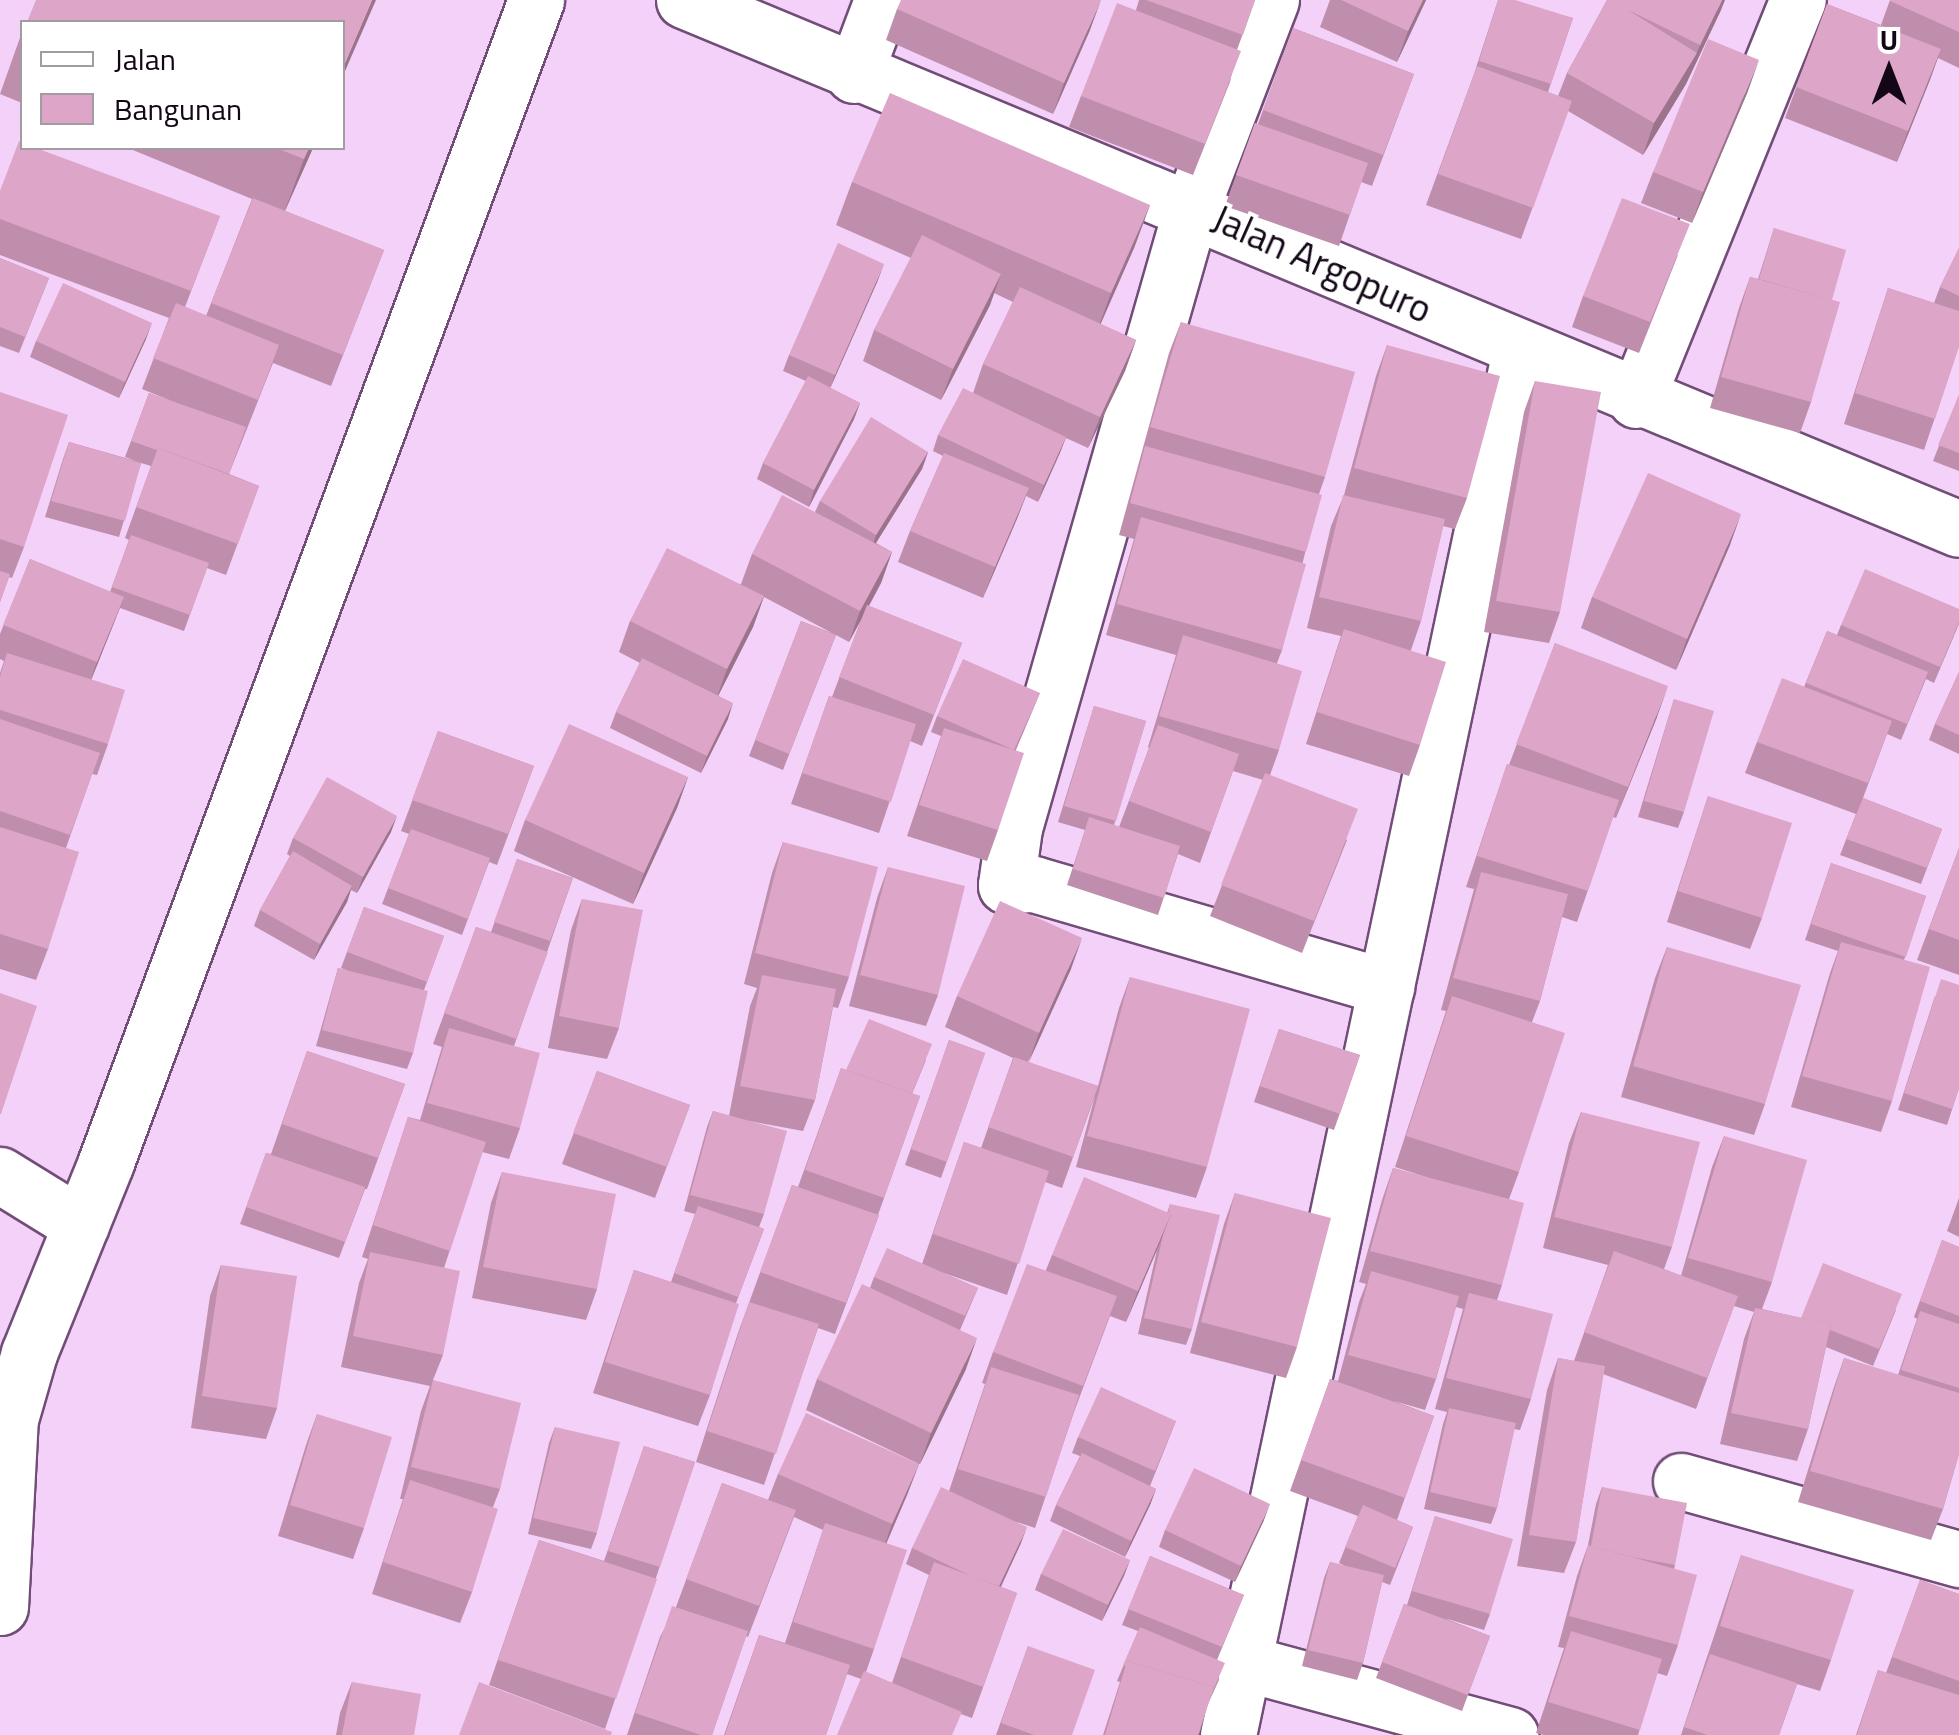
<!DOCTYPE html>
<html>
<head>
<meta charset="utf-8">
<style>
  body { margin:0 }
  #map { position:relative; width:1959px; height:1735px; overflow:hidden; background:#f3d1f9; font-family:"Titillium Web",sans-serif }
  div>[style] { position:absolute }
  [style*='--x'] { left:calc(var(--x)*1px); top:calc(var(--y)*1px); width:calc(var(--w)*1px); rotate:calc(var(--a)*1deg) }
  .roads { filter:drop-shadow(2px 0 #714d78) drop-shadow(-2px 0 #714d78) drop-shadow(0 2px #714d78) drop-shadow(0 -2px #714d78) }
  .minor>* { height:55px; margin:-27.5px; padding:0 27.5px; transform-origin:27.5px; border-radius:27.5px; background:#fff }
  .wall>* { inset:0; background:#be8eac }
  .shaded-wall>* { inset:0; background:#9b748c }
  .building>* { inset:0; background:#dda5c8 }
  span { translate:-50% -50%; white-space:nowrap; text-align:center; line-height:1.15; -webkit-text-stroke:8px #fff; paint-order:stroke }
  .street-label { font-size:38px; color:#130616 }
  .legend { position:absolute; left:20px; top:20px; width:325px; height:130px; box-sizing:border-box; background:#fff; border:2px solid #a19ba2; margin:0; padding:12px 18px; list-style:none; font-size:30px; color:#130616 }
  .legend li { display:flex; align-items:center; gap:20px; height:50px }
  .legend b { width:50px; border:2px solid #a19ba2 }
  .north { position:absolute; left:1839px; top:20px; width:100px; height:100px; -webkit-text-stroke:8px #fff; paint-order:stroke; rotate:0deg; font-size:28px; font-weight:700; line-height:40px; text-align:center; color:#130616 }
  .north::after { content:''; display:block; margin:auto; width:35px; height:45px; background:#130616; clip-path:polygon(50% 0,100% 100%,50% 72%,0 100%) }
</style>
</head>
<body>
<div id="map">
  <div class="roads">
    <div class="minor">
      <div style="--x:684;--y:0;--w:1380;--a:22.53"></div>
      <div style="--x:1271;--y:0;--w:221;--a:111"></div>
      <div style="--x:1192;--y:206;--w:647;--a:105.97"></div>
      <div style="--x:1014;--y:828;--w:58;--a:98"></div>
      <div style="--x:1006;--y:885;--w:28;--a:-2"></div>
      <div style="--x:1034;--y:884;--w:367;--a:16.3"></div>
      <div style="--x:854;--y:75;--w:80;--a:-69.5"></div>
      <div style="--x:1636;--y:400;--w:432;--a:-68"></div>
      <div style="--x:0;--y:1175;--w:95;--a:31.7"></div>
      <div style="--x:1681;--y:1481;--w:289;--a:15.7"></div>
      <div style="--x:0;--y:1607;--w:188;--a:-87"></div>
      <div style="--x:10;--y:1419;--w:69;--a:-73.9"></div>
      <div style="--x:29;--y:1353;--w:206;--a:-68"></div>
      <div style="--x:106;--y:1162;--w:1239;--a:-69.69"></div>
      <div style="--x:1245;--y:1663;--w:275;--a:15.2"></div>
      <div style="--x:1228;--y:1735;--w:1414;--a:-78.09"></div>
    </div>
  </div>
  <div class="wall">
    <div style="clip-path:polygon(1139px 0,1255px 0,1237px 50px,1230px 82px,1193px 175px,1069px 127px,1081px 96px,1136px 10px)"></div>
    <div style="clip-path:polygon(1330px 0,1426px 0,1397px 62px,1320px 27px)"></div>
    <div style="clip-path:polygon(1498px 0,1573px 18px,1548px 92px,1558px 96px,1567px 73px,1607px 0,1721px 10px,1686px 84px,1643px 155px,1568px 111px,1521px 239px,1426px 205px,1474px 74px)"></div>
    <div style="clip-path:polygon(1890px 0,1959px 0,1959px 68px,1938px 58px,1897px 162px,1785px 118px,1827px 4px,1881px 25px)"></div>
    <div style="clip-path:polygon(897px 9px,1090px 30px,1053px 114px,886px 40px)"></div>
    <div style="clip-path:polygon(1293px 28px,1414px 74px,1372px 186px,1361px 182px,1339px 246px,1225px 206px,1255px 123px,1258px 124px)"></div>
    <div style="clip-path:polygon(22px 32px,22px 103px,0 94px)"></div>
    <div style="clip-path:polygon(1748px 91px,1692px 223px,1641px 203px,1653px 172px)"></div>
    <div style="clip-path:polygon(128px 148px,313px 148px,285px 211px,384px 250px,331px 386px,273px 363px,229px 474px,259px 486px,226px 575px,207px 568px,184px 631px,120px 608px,91px 679px,108px 744px,97px 775px,92px 774px,66px 848px,48px 949px,36px 980px,0 969px,0 673px,4px 661px,0 659px,0 634px,30px 559px,110px 592px,129px 540px,125px 538px,151px 466px,141px 463px,119px 537px,45px 517px,63px 459px,69px 442px,136px 461px,125px 457px,149px 393px,174px 402px,142px 389px,169px 318px,0 255px,0 191px,220px 216px,185px 307px,206px 316px,252px 199px)"></div>
    <div style="clip-path:polygon(852px 182px,1150px 205px,1134px 248px,1100px 324px,1136px 340px,1125px 371px,1088px 448px,1066px 438px,1038px 502px,1026px 496px,983px 598px,898px 562px,910px 531px,943px 456px,933px 451px,938px 435px,973px 393px,983px 364px,1013px 302px,994px 293px,990px 305px,941px 400px,863px 361px,874px 330px,911px 258px,836px 225px)"></div>
    <div style="clip-path:polygon(1774px 228px,1832px 300px,1811px 402px,1800px 433px,1710px 408px,1739px 308px,1750px 277px,1758px 279px)"></div>
    <div style="clip-path:polygon(1959px 248px,1959px 346px,1924px 450px,1844px 424px,1888px 288px,1934px 303px,1940px 287px)"></div>
    <div style="clip-path:polygon(1678px 255px,1639px 353px,1572px 327px,1583px 296px)"></div>
    <div style="clip-path:polygon(0 258px,49px 278px,19px 353px,0 346px)"></div>
    <div style="clip-path:polygon(878px 280px,830px 388px,860px 403px,854px 419px,809px 507px,757px 479px,763px 463px,806px 381px,783px 371px,789px 355px)"></div>
    <div style="clip-path:polygon(1181px 322px,1325px 477px,1319px 494px,1282px 650px,1277px 663px,1279px 750px,1270px 775px,1347px 840px,1302px 953px,1210px 916px,1263px 780px,1233px 771px,1200px 863px,1178px 854px,1158px 915px,1067px 885px,1085px 830px,1058px 822px,1094px 706px,1146px 721px,1114px 825px,1119px 827px,1149px 748px,1148px 747px,1176px 655px,1106px 635px,1134px 539px,1119px 535px,1169px 353px)"></div>
    <div style="clip-path:polygon(146px 339px,119px 398px,30px 357px,36px 341px)"></div>
    <div style="clip-path:polygon(1387px 345px,1467px 498px,1455px 529px,1443px 526px,1421px 621px,1411px 650px,1420px 745px,1409px 776px,1306px 744px,1341px 636px,1307px 628px,1331px 526px,1344px 495px,1376px 376px)"></div>
    <div style="clip-path:polygon(1535px 381px,1560px 612px,1549px 643px,1484px 632px,1524px 412px)"></div>
    <div style="clip-path:polygon(0 392px,24px 547px,12px 578px,9px 577px,0 602px)"></div>
    <div style="clip-path:polygon(1959px 395px,1959px 471px,1933px 461px)"></div>
    <div style="clip-path:polygon(928px 452px,922px 469px,876px 543px,892px 552px,881px 583px,869px 606px,962px 643px,922px 746px,910px 741px,879px 833px,791px 804px,829px 696px,832px 697px,861px 620px,849px 642px,836px 635px,783px 770px,749px 756px,801px 621px,832px 633px,764px 597px,753px 627px,718px 696px,728px 719px,701px 773px,610px 728px,616px 712px,640px 663px,619px 652px,630px 621px,741px 584px,752px 554px,815px 512px,820px 501px)"></div>
    <div style="clip-path:polygon(1730px 545px,1676px 670px,1581px 628px,1592px 597px)"></div>
    <div style="clip-path:polygon(1959px 609px,1959px 624px,1934px 683px,1926px 679px,1901px 740px,1887px 734px,1863px 798px,1942px 829px,1921px 884px,1840px 855px,1856px 814px,1745px 773px,1757px 742px,1804px 687px,1827px 631px,1837px 635px,1841px 625px)"></div>
    <div style="clip-path:polygon(1555px 643px,1657px 717px,1616px 818px,1613px 817px,1577px 922px,1562px 917px,1540px 1001px,1532px 1022px,1519px 1172px,1509px 1199px,1502px 1285px,1497px 1300px,1531px 1399px,1520px 1430px,1514px 1429px,1497px 1508px,1491px 1524px,1424px 1509px,1443px 1424px,1447px 1412px,1435px 1409px,1463px 1309px,1456px 1307px,1436px 1379px,1425px 1410px,1394px 1401px,1434px 1416px,1397px 1520px,1413px 1527px,1390px 1585px,1382px 1582px,1363px 1663px,1357px 1680px,1302px 1666px,1324px 1578px,1330px 1562px,1345px 1566px,1339px 1563px,1358px 1516px,1290px 1491px,1330px 1379px,1338px 1381px,1359px 1302px,1366px 1284px,1359px 1282px,1382px 1200px,1393px 1168px,1429px 1178px,1395px 1167px,1446px 1011px,1441px 1010px,1474px 889px,1466px 887px,1507px 764px,1509px 765px)"></div>
    <div style="clip-path:polygon(1959px 672px,1959px 754px,1929px 740px,1935px 724px)"></div>
    <div style="clip-path:polygon(1040px 693px,1016px 750px,998px 830px,987px 861px,907px 836px,941px 736px,931px 732px,937px 716px)"></div>
    <div style="clip-path:polygon(1674px 699px,1684px 812px,1678px 828px,1638px 817px)"></div>
    <div style="clip-path:polygon(438px 731px,534px 766px,497px 865px,489px 862px,462px 935px,382px 904px,409px 834px,401px 831px)"></div>
    <div style="clip-path:polygon(688px 777px,677px 808px,633px 904px,514px 851px,525px 820px)"></div>
    <div style="clip-path:polygon(1708px 796px,1762px 918px,1750px 949px,1667px 922px)"></div>
    <div style="clip-path:polygon(391px 832px,357px 893px,351px 890px,347px 902px,314px 960px,254px 926px,260px 910px,290px 856px,287px 854px,293px 838px)"></div>
    <div style="clip-path:polygon(783px 842px,849px 977px,838px 1008px,833px 1007px,815px 1100px,803px 1131px,749px 1121px,764px 1214px,759px 1227px,764px 1229px,736px 1303px,710px 1395px,698px 1426px,593px 1393px,634px 1270px,671px 1282px,695px 1214px,684px 1211px,707px 1127px,713px 1111px,729px 1116px,750px 1006px,757px 988px,744px 984px,772px 873px)"></div>
    <div style="clip-path:polygon(1959px 848px,1959px 975px,1917px 960px)"></div>
    <div style="clip-path:polygon(517px 859px,573px 878px,514px 1046px,520px 1128px,509px 1159px,482px 1152px,444px 1268px,443px 1355px,433px 1380px,500px 1489px,493px 1507px,472px 1592px,460px 1623px,372px 1594px,403px 1499px,400px 1499px,421px 1411px,430px 1386px,341px 1367px,359px 1283px,368px 1259px,362px 1257px,408px 1117px,420px 1120px,442px 1047px,433px 1044px,476px 927px,491px 932px)"></div>
    <div style="clip-path:polygon(1831px 863px,1926px 896px,1904px 960px,1892px 1101px,1881px 1132px,1791px 1107px,1830px 973px,1838px 951px,1805px 940px)"></div>
    <div style="clip-path:polygon(888px 867px,938px 995px,926px 1026px,849px 1006px,877px 898px)"></div>
    <div style="clip-path:polygon(582px 899px,619px 1028px,607px 1059px,548px 1048px,571px 930px)"></div>
    <div style="clip-path:polygon(364px 907px,444px 936px,424px 990px,413px 1053px,407px 1069px,316px 1046px,338px 968px,349px 971px,341px 968px)"></div>
    <div style="clip-path:polygon(1667px 947px,1765px 1104px,1754px 1135px,1621px 1097px,1655px 978px)"></div>
    <div style="clip-path:polygon(1071px 969px,1028px 1062px,1098px 1086px,1119px 1008px,1130px 977px,1207px 1167px,1196px 1198px,1076px 1167px,1095px 1096px,1062px 1188px,1045px 1182px,1007px 1295px,941px 1272px,978px 1288px,960px 1330px,966px 1369px,920px 1464px,919px 1464px,907px 1495px,886px 1543px,874px 1649px,866px 1672px,892px 1683px,929px 1575px,906px 1564px,912px 1548px,949px 1491px,985px 1384px,982px 1383px,993px 1352px,1046px 1270px,1052px 1255px,1167px 1213px,1170px 1204px,1192px 1329px,1186px 1345px,1138px 1334px,1157px 1250px,1126px 1322px,1110px 1316px,1074px 1412px,1035px 1528px,1017px 1522px,1021px 1543px,1001px 1587px,1017px 1593px,972px 1718px,847px 1674px,826px 1735px,724px 1735px,759px 1635px,785px 1643px,823px 1530px,794px 1517px,748px 1637px,746px 1636px,712px 1735px,627px 1735px,660px 1637px,676px 1607px,722px 1483px,768px 1500px,778px 1474px,917px 1463px,806px 1410px,817px 1379px,870px 1288px,874px 1277px,922px 1264px,964px 1142px,981px 1148px,1013px 1058px,945px 1027px,957px 996px)"></div>
    <div style="clip-path:polygon(1935px 996px,1959px 1088px,1947px 1125px,1898px 1110px)"></div>
    <div style="clip-path:polygon(1279px 1029px,1360px 1055px,1334px 1130px,1254px 1102px)"></div>
    <div style="clip-path:polygon(949px 1040px,985px 1053px,941px 1178px,905px 1165px)"></div>
    <div style="clip-path:polygon(307px 1051px,405px 1084px,367px 1189px,365px 1189px,339px 1258px,240px 1224px,266px 1153px,271px 1154px)"></div>
    <div style="clip-path:polygon(926px 1060px,912px 1094px,920px 1096px,878px 1215px,879px 1215px,835px 1334px,818px 1328px,764px 1485px,696px 1462px,738px 1333px,792px 1185px,798px 1187px,841px 1068px,846px 1070px)"></div>
    <div style="clip-path:polygon(597px 1071px,690px 1105px,655px 1198px,562px 1164px)"></div>
    <div style="clip-path:polygon(1581px 1112px,1672px 1247px,1664px 1269px,1681px 1276px,1712px 1167px,1724px 1136px,1772px 1282px,1762px 1309px,1801px 1318px,1896px 1310px,1873px 1366px,1826px 1347px,1808px 1429px,1797px 1461px,1720px 1444px,1744px 1339px,1754px 1312px,1734px 1306px,1696px 1409px,1603px 1374px,1576px 1542px,1564px 1573px,1517px 1566px,1547px 1390px,1558px 1358px,1574px 1361px,1608px 1265px,1543px 1248px,1569px 1143px)"></div>
    <div style="clip-path:polygon(502px 1172px,597px 1289px,586px 1320px,472px 1298px,491px 1203px)"></div>
    <div style="clip-path:polygon(1235px 1193px,1297px 1347px,1286px 1378px,1190px 1353px,1224px 1224px)"></div>
    <div style="clip-path:polygon(1959px 1198px,1959px 1237px,1947px 1231px)"></div>
    <div style="clip-path:polygon(1942px 1240px,1959px 1247px,1959px 1454px,1943px 1509px,1931px 1540px,1798px 1502px,1833px 1390px,1844px 1358px,1898px 1375px,1917px 1319px,1914px 1317px)"></div>
    <div style="clip-path:polygon(221px 1265px,277px 1408px,266px 1439px,191px 1428px,210px 1296px)"></div>
    <div style="clip-path:polygon(317px 1414px,364px 1528px,353px 1559px,278px 1536px,306px 1445px)"></div>
    <div style="clip-path:polygon(1176px 1421px,1150px 1486px,1156px 1489px,1150px 1505px,1125px 1557px,1050px 1521px,1056px 1505px,1080px 1456px,1072px 1453px,1078px 1437px)"></div>
    <div style="clip-path:polygon(555px 1427px,597px 1533px,591px 1549px,528px 1534px,549px 1443px)"></div>
    <div style="clip-path:polygon(644px 1446px,695px 1462px,605px 1729px,489px 1685px,539px 1540px,604px 1561px)"></div>
    <div style="clip-path:polygon(1602px 1487px,1675px 1565px,1674px 1569px,1678px 1645px,1667px 1676px,1657px 1673px,1638px 1735px,1544px 1735px,1536px 1733px,1564px 1648px,1558px 1647px,1577px 1576px,1588px 1545px,1596px 1504px)"></div>
    <div style="clip-path:polygon(1435px 1516px,1490px 1614px,1484px 1630px,1444px 1618px,1490px 1636px,1462px 1711px,1376px 1678px,1404px 1604px,1407px 1605px)"></div>
    <div style="clip-path:polygon(1264px 1520px,1235px 1582px,1159px 1547px,1165px 1530px)"></div>
    <div style="clip-path:polygon(1741px 1555px,1831px 1660px,1820px 1691px,1797px 1684px,1779px 1735px,1681px 1735px)"></div>
    <div style="clip-path:polygon(1150px 1556px,1244px 1595px,1217px 1660px,1219px 1680px,1208px 1704px,1199px 1735px,1103px 1735px,1120px 1682px,1117px 1681px,1138px 1631px,1122px 1625px)"></div>
    <div style="clip-path:polygon(1130px 1560px,1102px 1621px,1035px 1590px,1041px 1574px)"></div>
    <div style="clip-path:polygon(1920px 1580px,1959px 1594px,1959px 1735px,1856px 1735px,1878px 1670px,1886px 1673px)"></div>
    <div style="clip-path:polygon(1028px 1646px,1072px 1735px,996px 1735px)"></div>
    <div style="clip-path:polygon(352px 1682px,414px 1735px,336px 1735px,340px 1713px)"></div>
  </div>
  <div class="shaded-wall">
    <div style="clip-path:polygon(372px 0,376px 0,342px 78px,342px 70px)"></div>
    <div style="clip-path:polygon(1101px 0,1090px 30px,1053px 114px,1064px 83px)"></div>
    <div style="clip-path:polygon(1423px 0,1426px 0,1397px 62px,1408px 31px)"></div>
    <div style="clip-path:polygon(1722px 0,1725px 0,1721px 10px,1686px 84px,1643px 155px,1654px 123px,1696px 54px)"></div>
    <div style="clip-path:polygon(1941px 49px,1930px 80px,1897px 162px,1908px 131px)"></div>
    <div style="clip-path:polygon(1759px 60px,1748px 91px,1692px 223px,1703px 192px)"></div>
    <div style="clip-path:polygon(309px 148px,313px 148px,284px 213px,304px 159px)"></div>
    <div style="clip-path:polygon(1150px 205px,1134px 248px,1095px 337px,1111px 293px)"></div>
    <div style="clip-path:polygon(884px 264px,878px 280px,829px 391px,835px 375px)"></div>
    <div style="clip-path:polygon(1001px 274px,990px 305px,941px 400px,953px 369px)"></div>
    <div style="clip-path:polygon(152px 323px,146px 339px,119px 398px,125px 382px)"></div>
    <div style="clip-path:polygon(1136px 340px,1125px 371px,1088px 448px,1100px 417px)"></div>
    <div style="clip-path:polygon(860px 403px,854px 419px,809px 507px,814px 490px)"></div>
    <div style="clip-path:polygon(1066px 437px,1060px 453px,1038px 502px,1044px 485px)"></div>
    <div style="clip-path:polygon(928px 452px,922px 469px,871px 551px,876px 535px)"></div>
    <div style="clip-path:polygon(1029px 488px,1017px 519px,983px 598px,995px 567px)"></div>
    <div style="clip-path:polygon(1741px 514px,1730px 545px,1676px 670px,1687px 639px)"></div>
    <div style="clip-path:polygon(892px 552px,881px 583px,849px 642px,860px 611px)"></div>
    <div style="clip-path:polygon(764px 596px,753px 627px,716px 700px,727px 669px)"></div>
    <div style="clip-path:polygon(124px 597px,112px 628px,86px 693px,97px 662px)"></div>
    <div style="clip-path:polygon(1668px 686px,1657px 717px,1616px 818px,1628px 787px)"></div>
    <div style="clip-path:polygon(733px 703px,728px 719px,701px 773px,707px 756px)"></div>
    <div style="clip-path:polygon(688px 777px,677px 808px,633px 904px,644px 873px)"></div>
    <div style="clip-path:polygon(397px 816px,391px 832px,357px 893px,363px 877px)"></div>
    <div style="clip-path:polygon(352px 886px,347px 902px,314px 960px,320px 944px)"></div>
    <div style="clip-path:polygon(1082px 938px,1071px 969px,1028px 1064px,1039px 1033px)"></div>
    <div style="clip-path:polygon(1171px 1214px,1159px 1245px,1126px 1322px,1138px 1291px)"></div>
    <div style="clip-path:polygon(977px 1338px,966px 1369px,920px 1464px,931px 1433px)"></div>
    <div style="clip-path:polygon(919px 1464px,907px 1495px,881px 1556px,892px 1524px)"></div>
    <div style="clip-path:polygon(1156px 1489px,1150px 1505px,1125px 1557px,1131px 1541px)"></div>
    <div style="clip-path:polygon(1270px 1504px,1264px 1520px,1235px 1582px,1241px 1566px)"></div>
    <div style="clip-path:polygon(1027px 1527px,1021px 1543px,992px 1605px,998px 1589px)"></div>
    <div style="clip-path:polygon(1130px 1560px,1124px 1576px,1102px 1621px,1108px 1605px)"></div>
  </div>
  <div class="building">
    <div style="clip-path:polygon(36px 0,372px 0,342px 70px,342px 22px,27px 22px)"></div>
    <div style="clip-path:polygon(901px 0,1101px 0,1064px 83px,897px 9px)"></div>
    <div style="clip-path:polygon(1146px 0,1255px 0,1243px 35px)"></div>
    <div style="clip-path:polygon(1341px 0,1423px 0,1408px 31px)"></div>
    <div style="clip-path:polygon(1498px 0,1515px 0,1573px 18px,1551px 84px,1479px 61px)"></div>
    <div style="clip-path:polygon(1607px 0,1722px 0,1700px 45px,1628px 10px,1697px 53px,1654px 123px,1567px 73px)"></div>
    <div style="clip-path:polygon(1890px 0,1959px 0,1959px 32px,1890px 1px)"></div>
    <div style="clip-path:polygon(1117px 3px,1241px 51px,1205px 144px,1081px 96px)"></div>
    <div style="clip-path:polygon(1827px 4px,1941px 49px,1908px 131px,1796px 87px)"></div>
    <div style="clip-path:polygon(1293px 28px,1414px 74px,1383px 155px,1263px 110px)"></div>
    <div style="clip-path:polygon(1708px 39px,1759px 60px,1703px 192px,1653px 172px)"></div>
    <div style="clip-path:polygon(1477px 66px,1572px 101px,1533px 208px,1438px 174px)"></div>
    <div style="clip-path:polygon(890px 93px,1150px 205px,1111px 293px,852px 182px)"></div>
    <div style="clip-path:polygon(1255px 123px,1368px 163px,1350px 215px,1236px 175px)"></div>
    <div style="clip-path:polygon(19px 141px,22px 143px,22px 148px,36px 148px,220px 216px,191px 291px,0 219px,0 191px)"></div>
    <div style="clip-path:polygon(276px 148px,309px 148px,304px 159px)"></div>
    <div style="clip-path:polygon(253px 198px,384px 250px,343px 355px,211px 303px)"></div>
    <div style="clip-path:polygon(1622px 198px,1690px 224px,1650px 322px,1583px 296px)"></div>
    <div style="clip-path:polygon(1774px 228px,1846px 250px,1832px 300px,1759px 279px)"></div>
    <div style="clip-path:polygon(922px 235px,1001px 274px,953px 369px,874px 330px)"></div>
    <div style="clip-path:polygon(838px 243px,884px 264px,835px 375px,789px 355px)"></div>
    <div style="clip-path:polygon(1959px 248px,1959px 296px,1940px 287px)"></div>
    <div style="clip-path:polygon(0 258px,49px 278px,25px 337px,0 327px)"></div>
    <div style="clip-path:polygon(1750px 277px,1840px 302px,1811px 402px,1721px 377px)"></div>
    <div style="clip-path:polygon(63px 283px,152px 323px,125px 382px,36px 341px)"></div>
    <div style="clip-path:polygon(1020px 287px,1136px 340px,1100px 417px,983px 364px)"></div>
    <div style="clip-path:polygon(1888px 288px,1959px 311px,1959px 346px,1935px 419px,1855px 393px)"></div>
    <div style="clip-path:polygon(176px 303px,279px 345px,258px 400px,153px 358px)"></div>
    <div style="clip-path:polygon(1181px 322px,1355px 372px,1325px 477px,1150px 427px)"></div>
    <div style="clip-path:polygon(1387px 345px,1500px 376px,1467px 498px,1354px 468px)"></div>
    <div style="clip-path:polygon(808px 376px,860px 403px,814px 490px,763px 463px)"></div>
    <div style="clip-path:polygon(1535px 381px,1601px 392px,1560px 612px,1496px 601px)"></div>
    <div style="clip-path:polygon(963px 388px,1066px 437px,1044px 485px,938px 435px)"></div>
    <div style="clip-path:polygon(0 392px,68px 415px,24px 547px,0 539px)"></div>
    <div style="clip-path:polygon(149px 393px,246px 427px,229px 474px,158px 448px,157px 450px,131px 441px)"></div>
    <div style="clip-path:polygon(1959px 395px,1959px 453px,1938px 445px)"></div>
    <div style="clip-path:polygon(871px 417px,928px 452px,876px 535px,820px 501px)"></div>
    <div style="clip-path:polygon(69px 442px,141px 463px,125px 521px,51px 501px)"></div>
    <div style="clip-path:polygon(1145px 446px,1322px 495px,1306px 552px,1130px 503px)"></div>
    <div style="clip-path:polygon(158px 448px,259px 486px,238px 544px,136px 507px)"></div>
    <div style="clip-path:polygon(944px 453px,1029px 488px,995px 567px,910px 531px)"></div>
    <div style="clip-path:polygon(1648px 473px,1741px 514px,1687px 639px,1592px 597px)"></div>
    <div style="clip-path:polygon(782px 495px,892px 552px,860px 611px,752px 554px)"></div>
    <div style="clip-path:polygon(1343px 495px,1445px 519px,1421px 621px,1319px 597px)"></div>
    <div style="clip-path:polygon(1141px 517px,1306px 564px,1282px 650px,1117px 604px)"></div>
    <div style="clip-path:polygon(131px 535px,209px 563px,190px 615px,112px 587px)"></div>
    <div style="clip-path:polygon(667px 548px,764px 596px,727px 669px,630px 621px)"></div>
    <div style="clip-path:polygon(30px 559px,124px 597px,97px 662px,3px 625px)"></div>
    <div style="clip-path:polygon(1865px 569px,1959px 609px,1959px 622px,1940px 667px,1841px 625px)"></div>
    <div style="clip-path:polygon(0 571px,10px 574px,0 602px)"></div>
    <div style="clip-path:polygon(867px 605px,962px 643px,934px 715px,839px 677px)"></div>
    <div style="clip-path:polygon(801px 621px,836px 635px,789px 754px,755px 740px)"></div>
    <div style="clip-path:polygon(1344px 629px,1446px 662px,1420px 745px,1317px 712px)"></div>
    <div style="clip-path:polygon(1827px 631px,1928px 672px,1907px 724px,1806px 683px)"></div>
    <div style="clip-path:polygon(1183px 635px,1302px 671px,1279px 750px,1159px 716px)"></div>
    <div style="clip-path:polygon(1555px 643px,1668px 686px,1628px 787px,1516px 744px)"></div>
    <div style="clip-path:polygon(7px 653px,125px 690px,108px 744px,0 710px,0 677px)"></div>
    <div style="clip-path:polygon(642px 658px,733px 703px,707px 756px,616px 712px)"></div>
    <div style="clip-path:polygon(963px 659px,1040px 693px,1014px 750px,937px 716px)"></div>
    <div style="clip-path:polygon(1959px 672px,1959px 735px,1935px 724px)"></div>
    <div style="clip-path:polygon(1782px 678px,1892px 721px,1868px 783px,1757px 742px)"></div>
    <div style="clip-path:polygon(829px 696px,916px 724px,891px 802px,802px 773px)"></div>
    <div style="clip-path:polygon(1674px 699px,1714px 711px,1684px 812px,1644px 801px)"></div>
    <div style="clip-path:polygon(1094px 706px,1146px 721px,1116px 821px,1064px 806px)"></div>
    <div style="clip-path:polygon(0 719px,100px 753px,70px 835px,0 811px)"></div>
    <div style="clip-path:polygon(569px 724px,688px 777px,644px 873px,525px 820px)"></div>
    <div style="clip-path:polygon(1158px 725px,1239px 754px,1211px 832px,1129px 801px)"></div>
    <div style="clip-path:polygon(944px 728px,1024px 753px,998px 830px,919px 805px)"></div>
    <div style="clip-path:polygon(438px 731px,534px 766px,508px 834px,412px 800px)"></div>
    <div style="clip-path:polygon(1507px 764px,1619px 800px,1588px 891px,1477px 856px)"></div>
    <div style="clip-path:polygon(1265px 773px,1358px 809px,1314px 921px,1221px 885px)"></div>
    <div style="clip-path:polygon(327px 777px,397px 816px,363px 877px,293px 838px)"></div>
    <div style="clip-path:polygon(1708px 796px,1792px 823px,1762px 918px,1678px 891px)"></div>
    <div style="clip-path:polygon(1863px 798px,1942px 829px,1927px 868px,1846px 839px)"></div>
    <div style="clip-path:polygon(1089px 817px,1180px 846px,1164px 898px,1073px 869px)"></div>
    <div style="clip-path:polygon(0 827px,79px 852px,48px 949px,0 934px)"></div>
    <div style="clip-path:polygon(411px 829px,490px 858px,468px 919px,388px 888px)"></div>
    <div style="clip-path:polygon(783px 842px,878px 867px,849px 977px,755px 953px)"></div>
    <div style="clip-path:polygon(1959px 848px,1959px 940px,1929px 929px)"></div>
    <div style="clip-path:polygon(293px 851px,352px 886px,320px 944px,260px 910px)"></div>
    <div style="clip-path:polygon(517px 859px,573px 878px,550px 941px,494px 922px)"></div>
    <div style="clip-path:polygon(1831px 863px,1926px 896px,1906px 957px,1811px 924px)"></div>
    <div style="clip-path:polygon(888px 867px,965px 886px,938px 995px,860px 975px)"></div>
    <div style="clip-path:polygon(1481px 872px,1568px 894px,1540px 1001px,1453px 978px)"></div>
    <div style="clip-path:polygon(582px 899px,643px 910px,619px 1028px,559px 1016px)"></div>
    <div style="clip-path:polygon(1000px 901px,1082px 938px,1039px 1033px,957px 996px)"></div>
    <div style="clip-path:polygon(364px 907px,444px 936px,427px 982px,347px 952px)"></div>
    <div style="clip-path:polygon(476px 927px,548px 952px,516px 1039px,444px 1013px)"></div>
    <div style="clip-path:polygon(1841px 942px,1930px 967px,1892px 1101px,1802px 1076px)"></div>
    <div style="clip-path:polygon(1667px 947px,1801px 985px,1765px 1104px,1633px 1066px)"></div>
    <div style="clip-path:polygon(338px 968px,428px 991px,413px 1053px,322px 1030px)"></div>
    <div style="clip-path:polygon(762px 975px,836px 989px,815px 1100px,740px 1086px)"></div>
    <div style="clip-path:polygon(1130px 977px,1250px 1009px,1207px 1167px,1087px 1136px)"></div>
    <div style="clip-path:polygon(1941px 979px,1959px 985px,1959px 1088px,1952px 1109px,1904px 1093px)"></div>
    <div style="clip-path:polygon(0 993px,37px 1006px,1px 1114px,0 1114px)"></div>
    <div style="clip-path:polygon(1452px 996px,1565px 1033px,1519px 1172px,1406px 1136px)"></div>
    <div style="clip-path:polygon(869px 1019px,932px 1044px,912px 1093px,846px 1070px)"></div>
    <div style="clip-path:polygon(449px 1028px,540px 1053px,520px 1128px,427px 1103px)"></div>
    <div style="clip-path:polygon(1279px 1029px,1360px 1055px,1340px 1114px,1260px 1086px)"></div>
    <div style="clip-path:polygon(949px 1040px,985px 1053px,947px 1162px,911px 1149px)"></div>
    <div style="clip-path:polygon(307px 1051px,405px 1084px,378px 1158px,282px 1124px)"></div>
    <div style="clip-path:polygon(1014px 1057px,1098px 1086px,1073px 1157px,988px 1127px)"></div>
    <div style="clip-path:polygon(841px 1068px,920px 1096px,884px 1198px,805px 1170px)"></div>
    <div style="clip-path:polygon(597px 1071px,690px 1105px,667px 1167px,573px 1133px)"></div>
    <div style="clip-path:polygon(713px 1111px,787px 1131px,764px 1214px,690px 1195px)"></div>
    <div style="clip-path:polygon(1581px 1112px,1700px 1142px,1672px 1247px,1554px 1217px)"></div>
    <div style="clip-path:polygon(408px 1117px,486px 1142px,450px 1251px,373px 1225px)"></div>
    <div style="clip-path:polygon(1724px 1136px,1807px 1160px,1772px 1282px,1688px 1258px)"></div>
    <div style="clip-path:polygon(964px 1142px,1049px 1171px,1019px 1264px,933px 1234px)"></div>
    <div style="clip-path:polygon(266px 1153px,365px 1187px,345px 1242px,246px 1207px)"></div>
    <div style="clip-path:polygon(1393px 1168px,1524px 1203px,1502px 1285px,1370px 1251px)"></div>
    <div style="clip-path:polygon(502px 1172px,616px 1194px,597px 1289px,483px 1267px)"></div>
    <div style="clip-path:polygon(1084px 1177px,1171px 1214px,1138px 1291px,1052px 1255px)"></div>
    <div style="clip-path:polygon(792px 1185px,879px 1215px,846px 1303px,760px 1272px)"></div>
    <div style="clip-path:polygon(1235px 1193px,1331px 1218px,1297px 1347px,1201px 1322px)"></div>
    <div style="clip-path:polygon(1170px 1204px,1220px 1215px,1192px 1329px,1144px 1318px,1163px 1235px,1171px 1214px,1168px 1213px)"></div>
    <div style="clip-path:polygon(698px 1206px,764px 1229px,738px 1297px,674px 1273px)"></div>
    <div style="clip-path:polygon(1942px 1240px,1959px 1247px,1959px 1316px,1920px 1301px)"></div>
    <div style="clip-path:polygon(887px 1248px,978px 1288px,965px 1316px,874px 1277px)"></div>
    <div style="clip-path:polygon(1614px 1251px,1738px 1296px,1707px 1378px,1584px 1332px)"></div>
    <div style="clip-path:polygon(370px 1252px,460px 1271px,443px 1355px,353px 1336px)"></div>
    <div style="clip-path:polygon(1823px 1263px,1902px 1294px,1879px 1349px,1830px 1330px,1831px 1324px,1801px 1318px)"></div>
    <div style="clip-path:polygon(1027px 1264px,1117px 1296px,1083px 1386px,993px 1352px)"></div>
    <div style="clip-path:polygon(221px 1265px,297px 1276px,277px 1408px,202px 1396px)"></div>
    <div style="clip-path:polygon(634px 1270px,739px 1304px,710px 1395px,605px 1362px)"></div>
    <div style="clip-path:polygon(1371px 1271px,1459px 1296px,1436px 1379px,1348px 1355px)"></div>
    <div style="clip-path:polygon(862px 1284px,977px 1338px,931px 1433px,817px 1379px)"></div>
    <div style="clip-path:polygon(1469px 1293px,1553px 1314px,1531px 1399px,1446px 1378px)"></div>
    <div style="clip-path:polygon(749px 1302px,819px 1324px,776px 1454px,707px 1431px)"></div>
    <div style="clip-path:polygon(1755px 1308px,1831px 1324px,1808px 1429px,1731px 1413px)"></div>
    <div style="clip-path:polygon(1920px 1311px,1959px 1324px,1959px 1388px,1901px 1370px)"></div>
    <div style="clip-path:polygon(1558px 1358px,1605px 1366px,1576px 1542px,1529px 1535px)"></div>
    <div style="clip-path:polygon(1844px 1358px,1959px 1393px,1959px 1454px,1943px 1509px,1810px 1471px)"></div>
    <div style="clip-path:polygon(991px 1367px,1079px 1395px,1046px 1497px,958px 1469px)"></div>
    <div style="clip-path:polygon(1330px 1379px,1434px 1416px,1405px 1498px,1301px 1460px)"></div>
    <div style="clip-path:polygon(433px 1380px,521px 1403px,500px 1489px,411px 1467px)"></div>
    <div style="clip-path:polygon(1101px 1387px,1176px 1421px,1155px 1471px,1078px 1437px)"></div>
    <div style="clip-path:polygon(1449px 1408px,1516px 1423px,1497px 1508px,1430px 1492px)"></div>
    <div style="clip-path:polygon(806px 1413px,919px 1464px,892px 1524px,778px 1474px)"></div>
    <div style="clip-path:polygon(317px 1414px,392px 1437px,364px 1528px,290px 1505px)"></div>
    <div style="clip-path:polygon(555px 1427px,620px 1442px,597px 1533px,533px 1518px)"></div>
    <div style="clip-path:polygon(644px 1446px,695px 1462px,660px 1567px,608px 1551px)"></div>
    <div style="clip-path:polygon(1082px 1453px,1156px 1489px,1131px 1541px,1056px 1505px)"></div>
    <div style="clip-path:polygon(1194px 1468px,1270px 1504px,1241px 1566px,1165px 1530px)"></div>
    <div style="clip-path:polygon(410px 1480px,498px 1509px,472px 1592px,383px 1562px)"></div>
    <div style="clip-path:polygon(722px 1483px,796px 1510px,759px 1606px,686px 1579px)"></div>
    <div style="clip-path:polygon(941px 1487px,1027px 1527px,999px 1586px,971px 1576px,912px 1548px)"></div>
    <div style="clip-path:polygon(1602px 1487px,1687px 1503px,1675px 1565px,1632px 1557px,1591px 1546px)"></div>
    <div style="clip-path:polygon(1363px 1505px,1413px 1527px,1395px 1568px,1345px 1547px)"></div>
    <div style="clip-path:polygon(1435px 1516px,1513px 1539px,1490px 1614px,1412px 1591px)"></div>
    <div style="clip-path:polygon(825px 1523px,907px 1550px,874px 1649px,793px 1622px)"></div>
    <div style="clip-path:polygon(1063px 1529px,1130px 1560px,1108px 1605px,1041px 1574px)"></div>
    <div style="clip-path:polygon(539px 1540px,657px 1579px,616px 1699px,498px 1660px)"></div>
    <div style="clip-path:polygon(1588px 1545px,1697px 1575px,1678px 1645px,1569px 1616px)"></div>
    <div style="clip-path:polygon(1741px 1555px,1854px 1590px,1831px 1660px,1720px 1626px)"></div>
    <div style="clip-path:polygon(1150px 1556px,1244px 1595px,1222px 1647px,1128px 1609px)"></div>
    <div style="clip-path:polygon(934px 1562px,1017px 1593px,983px 1687px,901px 1657px)"></div>
    <div style="clip-path:polygon(1330px 1562px,1384px 1575px,1363px 1663px,1308px 1650px)"></div>
    <div style="clip-path:polygon(1920px 1580px,1959px 1594px,1959px 1681px,1892px 1657px)"></div>
    <div style="clip-path:polygon(1404px 1604px,1490px 1636px,1468px 1695px,1382px 1662px)"></div>
    <div style="clip-path:polygon(672px 1606px,748px 1631px,712px 1735px,701px 1735px,635px 1713px)"></div>
    <div style="clip-path:polygon(1140px 1627px,1225px 1663px,1211px 1695px,1214px 1687px,1127px 1661px,1126px 1666px,1123px 1665px)"></div>
    <div style="clip-path:polygon(1571px 1631px,1662px 1659px,1640px 1730px,1548px 1702px)"></div>
    <div style="clip-path:polygon(759px 1635px,850px 1665px,826px 1735px,725px 1735px)"></div>
    <div style="clip-path:polygon(1028px 1646px,1095px 1670px,1072px 1735px,1034px 1735px,1001px 1723px)"></div>
    <div style="clip-path:polygon(1710px 1654px,1797px 1683px,1779px 1735px,1707px 1735px,1684px 1727px)"></div>
    <div style="clip-path:polygon(1127px 1661px,1214px 1687px,1198px 1735px,1105px 1735px)"></div>
    <div style="clip-path:polygon(1878px 1670px,1959px 1695px,1959px 1735px,1857px 1735px)"></div>
    <div style="clip-path:polygon(864px 1671px,962px 1712px,952px 1735px,837px 1735px)"></div>
    <div style="clip-path:polygon(352px 1682px,421px 1694px,414px 1735px,342px 1735px)"></div>
    <div style="clip-path:polygon(479px 1682px,612px 1732px,611px 1735px,459px 1735px)"></div>
  </div>
  <div class="street-label">
    <span style="left:1322px;top:264px;rotate:24deg">Jalan Argopuro</span>
  </div>
  <ul class="legend">
  <li><b style="height:12px;background:#fff"></b>Jalan</li>
  <li><b style="height:28px;background:#dda5c8"></b>Bangunan</li>
  </ul>
  <div class="north">U</div>
</div>
</body>
</html>
